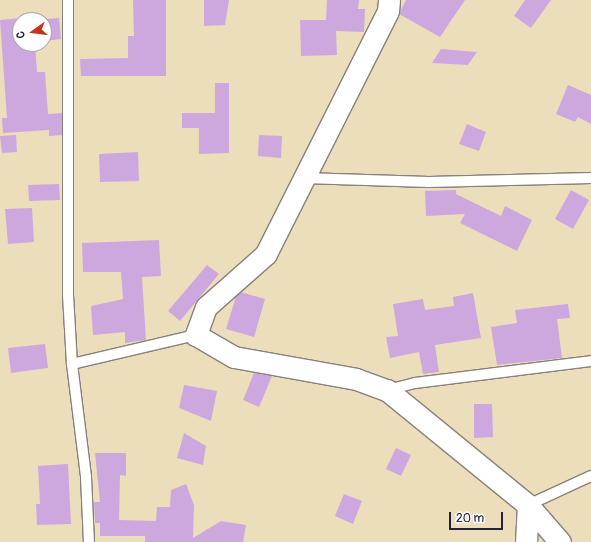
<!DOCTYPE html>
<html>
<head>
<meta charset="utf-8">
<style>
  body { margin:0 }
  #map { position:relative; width:591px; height:542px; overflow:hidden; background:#eddebb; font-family:Pangolin,sans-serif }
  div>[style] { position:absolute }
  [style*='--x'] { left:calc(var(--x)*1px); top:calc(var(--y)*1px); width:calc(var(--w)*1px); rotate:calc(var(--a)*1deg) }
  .building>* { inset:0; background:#cda8df }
  .roads { filter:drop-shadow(1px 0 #88807b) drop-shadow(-1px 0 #88807b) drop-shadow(0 1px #88807b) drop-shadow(0 -1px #88807b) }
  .lane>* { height:10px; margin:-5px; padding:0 5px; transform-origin:5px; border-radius:5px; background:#fff }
  .street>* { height:21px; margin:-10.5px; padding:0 10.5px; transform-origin:10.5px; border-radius:10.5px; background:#fff }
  span { translate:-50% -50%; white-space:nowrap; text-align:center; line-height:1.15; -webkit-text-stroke:3px #fff; paint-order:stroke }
  .north { position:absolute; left:12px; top:12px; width:40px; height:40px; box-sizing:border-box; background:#fff; border:1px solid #a7a7b1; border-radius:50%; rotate:256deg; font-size:11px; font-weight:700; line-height:16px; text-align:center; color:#22223b }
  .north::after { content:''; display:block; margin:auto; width:14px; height:18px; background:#c8321e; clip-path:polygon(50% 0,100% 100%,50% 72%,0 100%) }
  .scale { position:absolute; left:449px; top:512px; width:54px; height:18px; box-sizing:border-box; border:2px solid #22223b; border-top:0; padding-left:5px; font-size:12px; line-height:14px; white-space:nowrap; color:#22223b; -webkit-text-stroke:3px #fff; paint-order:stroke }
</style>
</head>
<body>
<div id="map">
  <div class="building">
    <div style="clip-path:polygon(133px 0,166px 0,166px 76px,81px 76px,80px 59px,128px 58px,128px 36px,134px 36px)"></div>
    <div style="clip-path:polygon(204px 0,229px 0,225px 25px,204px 26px)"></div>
    <div style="clip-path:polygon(327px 0,359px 0,358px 9px,365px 9px,364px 32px,336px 31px,337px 55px,301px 56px,300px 20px,326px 20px)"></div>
    <div style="clip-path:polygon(406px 0,465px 0,440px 37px,399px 14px)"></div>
    <div style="clip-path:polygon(525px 0,551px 0,531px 28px,514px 16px)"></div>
    <div style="clip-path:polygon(33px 17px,20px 20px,20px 44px,35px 44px,37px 72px,45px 72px,48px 114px,62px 113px,62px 135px,49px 136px,49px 130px,3px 133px,2px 118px,7px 118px,0 20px)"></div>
    <div style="clip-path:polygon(59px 18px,61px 39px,44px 41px,44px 20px,35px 20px)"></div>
    <div style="clip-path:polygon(441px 49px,477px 52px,468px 65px,432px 63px)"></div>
    <div style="clip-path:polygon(215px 83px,229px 83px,229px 153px,199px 154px,199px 128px,182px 128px,182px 113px,215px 113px)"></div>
    <div style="clip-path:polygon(568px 85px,591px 95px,591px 124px,578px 117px,575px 122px,556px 114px)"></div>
    <div style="clip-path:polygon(467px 124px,486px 132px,479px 151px,459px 144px)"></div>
    <div style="clip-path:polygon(16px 135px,17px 152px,2px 153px,0 136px)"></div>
    <div style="clip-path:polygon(259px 135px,282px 136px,281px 158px,258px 156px)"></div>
    <div style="clip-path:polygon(138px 152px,139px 181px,100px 182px,99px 154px)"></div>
    <div style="clip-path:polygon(59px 184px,60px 200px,29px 201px,28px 185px)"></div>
    <div style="clip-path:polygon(456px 190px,456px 194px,501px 216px,505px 206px,532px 220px,517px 251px,460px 223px,465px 214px,426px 216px,425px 191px)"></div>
    <div style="clip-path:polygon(571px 190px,589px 200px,573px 229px,555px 219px)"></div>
    <div style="clip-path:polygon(32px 208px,34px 242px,8px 244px,5px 209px)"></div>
    <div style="clip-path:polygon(159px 240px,161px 276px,142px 277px,146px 340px,125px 343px,125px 332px,93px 335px,91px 306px,123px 299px,121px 272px,83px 272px,82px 243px)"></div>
    <div style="clip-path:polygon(207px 265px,219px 274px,180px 321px,168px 311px)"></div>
    <div style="clip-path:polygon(241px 292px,265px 299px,254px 337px,226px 329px,236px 297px)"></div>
    <div style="clip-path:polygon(473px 293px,481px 338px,435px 345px,439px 372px,423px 374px,419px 352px,390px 358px,386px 337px,398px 336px,393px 304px,423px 299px,425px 310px,454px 306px,453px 297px)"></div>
    <div style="clip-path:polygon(568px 304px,570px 318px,557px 319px,562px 358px,497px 365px,491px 327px,517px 323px,515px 310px)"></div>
    <div style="clip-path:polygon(45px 344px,48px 368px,11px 373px,8px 348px)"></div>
    <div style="clip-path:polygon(254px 373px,272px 376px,259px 407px,243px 400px)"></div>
    <div style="clip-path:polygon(184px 385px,217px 391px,211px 421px,179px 408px)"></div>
    <div style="clip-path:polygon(474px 404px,492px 404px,493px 437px,474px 438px)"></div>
    <div style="clip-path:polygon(184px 433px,206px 446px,203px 465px,177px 458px)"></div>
    <div style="clip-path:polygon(396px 448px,411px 455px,401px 476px,386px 469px)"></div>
    <div style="clip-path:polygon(95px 453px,126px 453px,126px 476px,120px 475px,119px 520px,156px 521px,157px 507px,170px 507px,171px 490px,186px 484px,194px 505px,193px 538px,221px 521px,246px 525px,243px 542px,145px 542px,145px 536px,100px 536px,100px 523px,95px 523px,94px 502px,100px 502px)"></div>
    <div style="clip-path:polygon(68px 464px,71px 524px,37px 525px,36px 504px,40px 504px,38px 466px)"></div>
    <div style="clip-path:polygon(344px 494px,362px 501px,353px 524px,335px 516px)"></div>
  </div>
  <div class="roads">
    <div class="lane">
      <div style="--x:68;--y:0;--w:295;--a:90"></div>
      <div style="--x:68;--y:295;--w:69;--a:86.7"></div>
      <div style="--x:72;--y:364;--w:114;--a:82.9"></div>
      <div style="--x:86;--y:477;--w:65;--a:87.4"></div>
      <div style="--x:303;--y:178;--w:126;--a:1.8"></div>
      <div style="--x:429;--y:182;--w:162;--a:-1.4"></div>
      <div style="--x:72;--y:364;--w:127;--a:-13.2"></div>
      <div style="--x:387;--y:390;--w:29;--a:-14"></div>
      <div style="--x:415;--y:383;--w:177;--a:-7.1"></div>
      <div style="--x:528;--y:505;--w:69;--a:-24.7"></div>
    </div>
    <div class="street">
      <div style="--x:389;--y:0;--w:11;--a:95"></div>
      <div style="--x:388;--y:11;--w:272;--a:116.7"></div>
      <div style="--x:266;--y:254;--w:80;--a:138.5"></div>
      <div style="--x:206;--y:307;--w:30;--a:110"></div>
      <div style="--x:196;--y:335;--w:44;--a:30.1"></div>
      <div style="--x:234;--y:357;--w:124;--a:10.2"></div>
      <div style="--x:356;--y:379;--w:33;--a:20"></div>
      <div style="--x:387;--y:390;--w:182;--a:39.2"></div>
      <div style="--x:528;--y:505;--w:49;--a:49.1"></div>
      <div style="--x:526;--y:542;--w:37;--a:-87"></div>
    </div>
  </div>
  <div class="north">С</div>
  <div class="scale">20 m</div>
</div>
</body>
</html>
